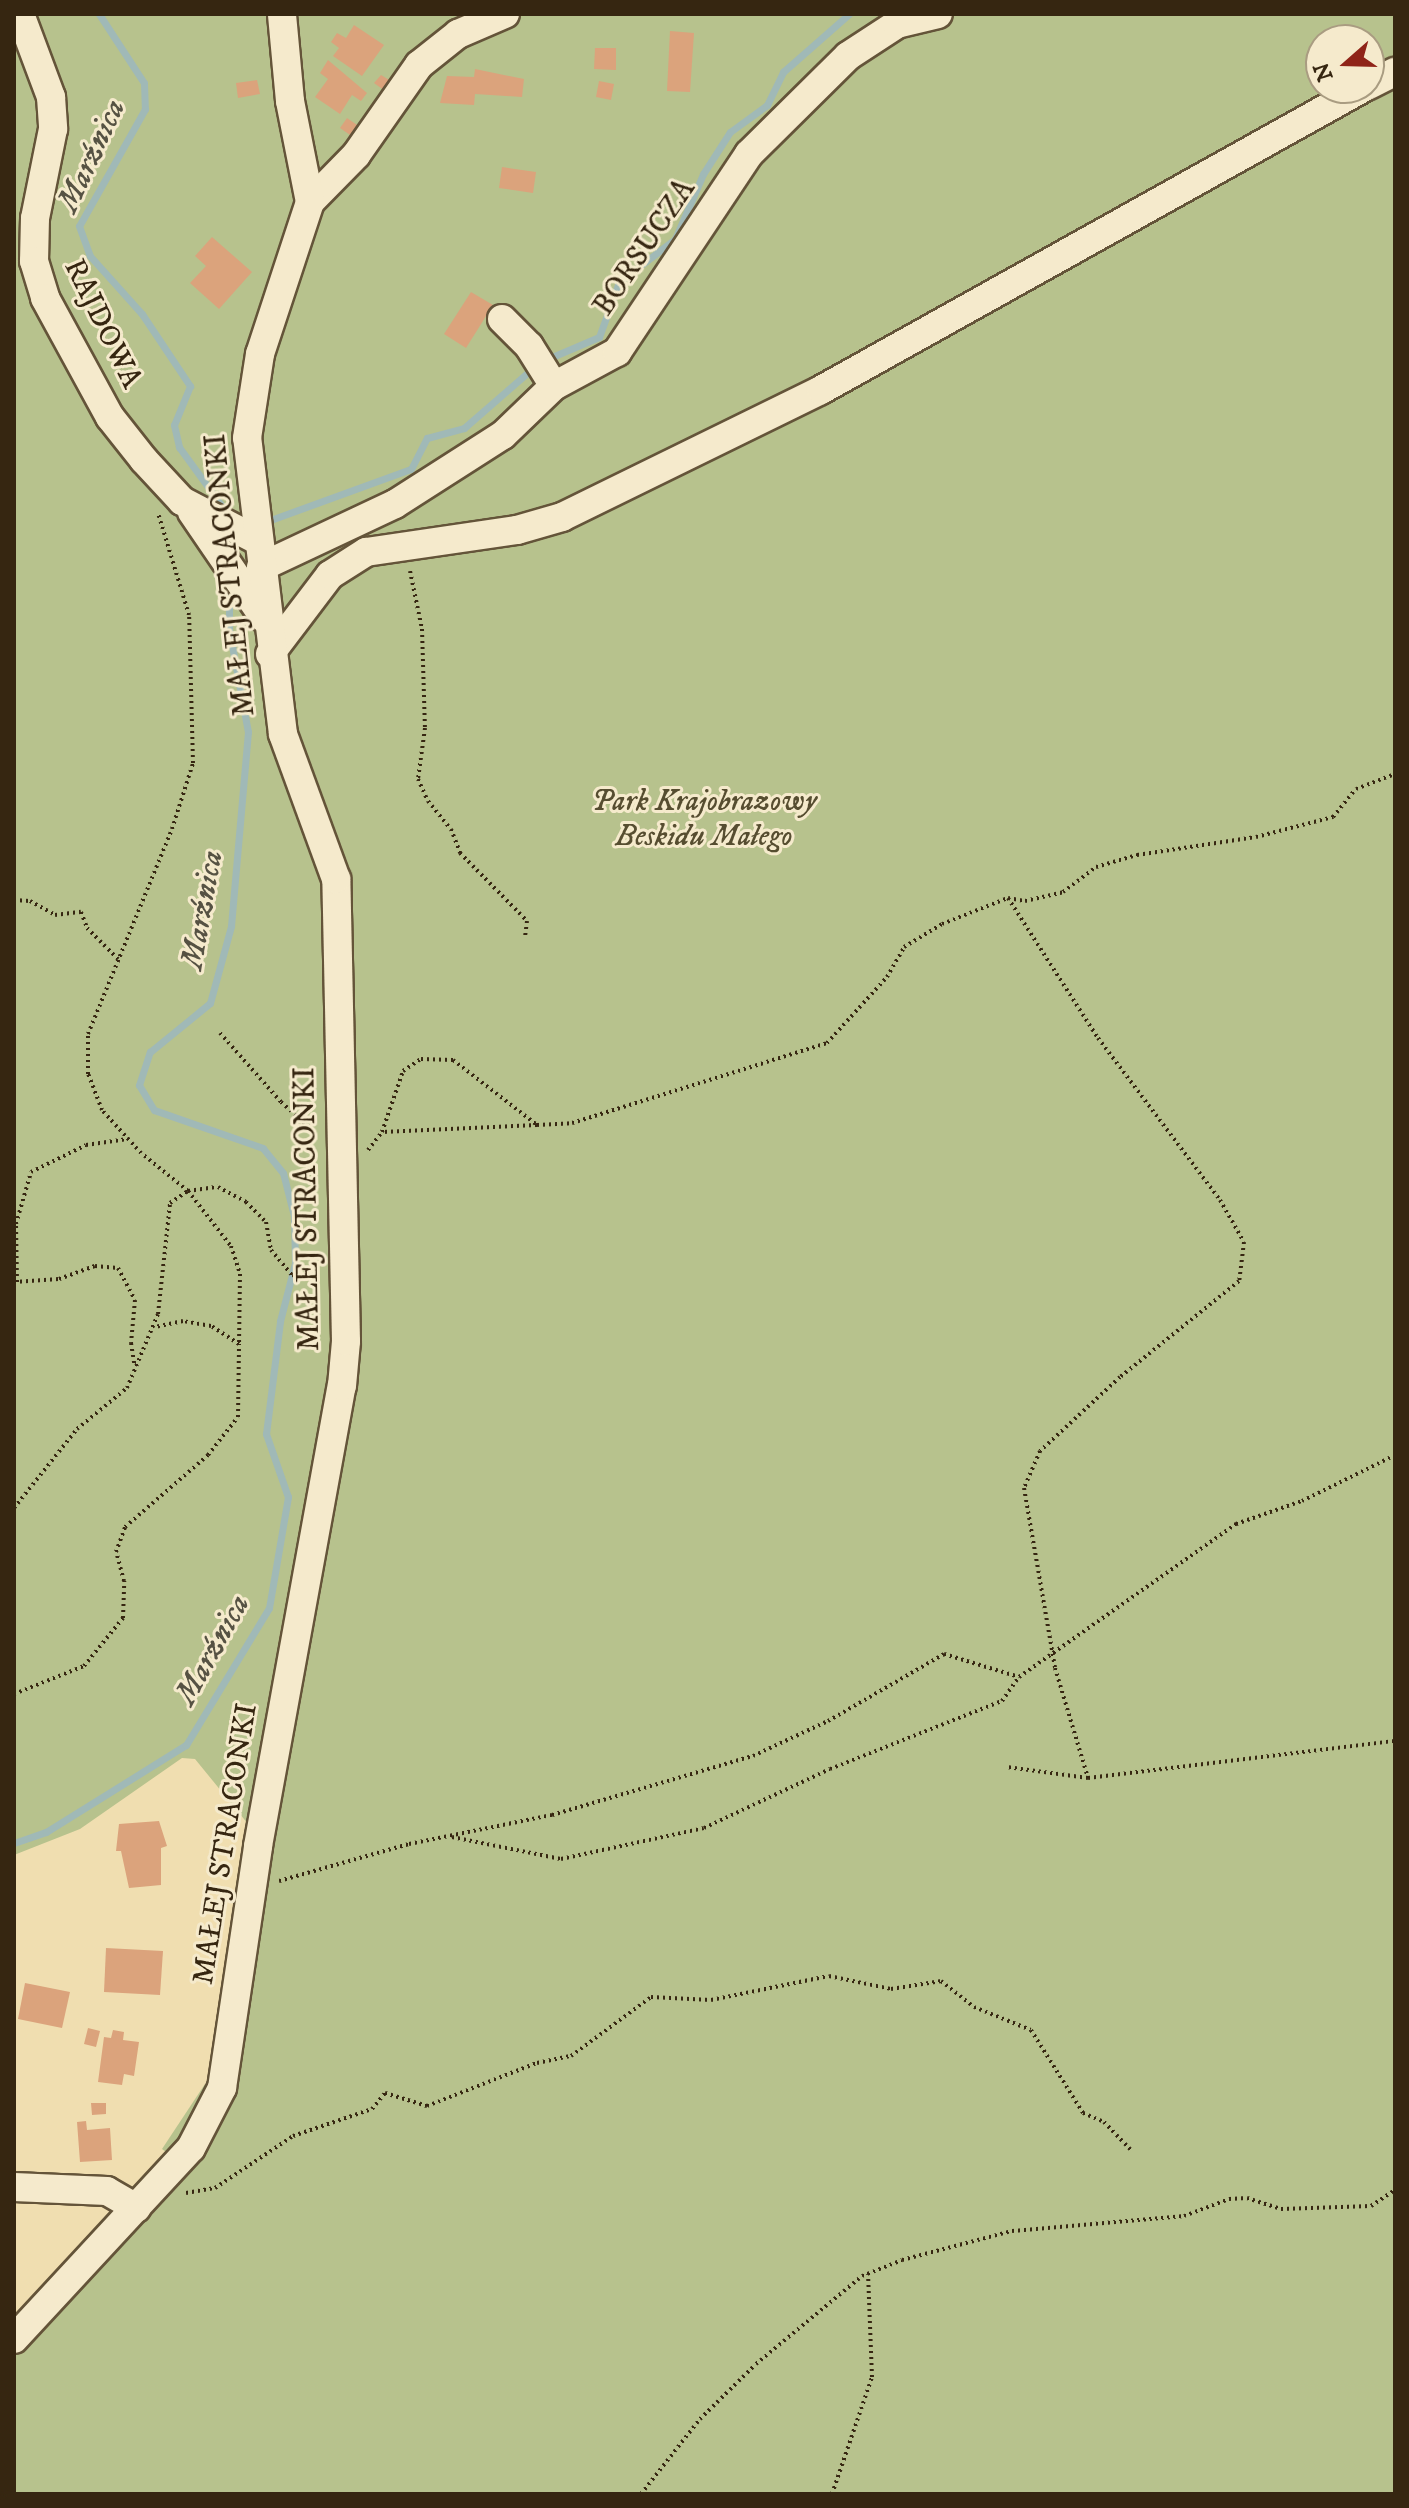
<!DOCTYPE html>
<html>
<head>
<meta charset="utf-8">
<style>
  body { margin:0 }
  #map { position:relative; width:1409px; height:2508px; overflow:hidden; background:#f0deb0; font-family:"IM FELL DW Pica",serif }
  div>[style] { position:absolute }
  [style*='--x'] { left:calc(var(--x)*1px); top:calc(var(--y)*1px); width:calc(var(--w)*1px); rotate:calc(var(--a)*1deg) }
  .green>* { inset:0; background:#b7c28d }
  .stream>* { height:7px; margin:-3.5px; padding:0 3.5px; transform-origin:3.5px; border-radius:3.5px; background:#a0b9b7 }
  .building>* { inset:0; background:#dba37c }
  .path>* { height:4px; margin-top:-2px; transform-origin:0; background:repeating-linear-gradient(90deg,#362611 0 2px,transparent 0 6px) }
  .roads { filter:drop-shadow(2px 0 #645439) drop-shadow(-2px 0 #645439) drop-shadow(0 2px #645439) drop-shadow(0 -2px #645439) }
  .minor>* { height:28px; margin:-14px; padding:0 14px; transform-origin:14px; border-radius:14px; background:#f5eacc }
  span { translate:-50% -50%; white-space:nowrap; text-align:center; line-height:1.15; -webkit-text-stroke:6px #f5eacc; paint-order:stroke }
  .street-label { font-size:30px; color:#362611 }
  .park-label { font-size:30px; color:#564d30; font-style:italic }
  .water-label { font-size:32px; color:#565243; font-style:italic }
  .frame { position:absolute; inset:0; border:16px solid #362611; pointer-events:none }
  .north { position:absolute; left:1305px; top:24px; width:80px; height:80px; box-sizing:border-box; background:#f5eacc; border:2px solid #a99c81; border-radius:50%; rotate:250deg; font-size:22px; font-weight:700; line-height:32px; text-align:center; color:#362611 }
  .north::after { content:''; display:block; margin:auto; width:28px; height:36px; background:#8f2418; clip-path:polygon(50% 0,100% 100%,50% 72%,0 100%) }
</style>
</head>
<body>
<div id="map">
  <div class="green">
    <div style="clip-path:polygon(evenodd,14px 14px,1395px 14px,1395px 2494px,16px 2494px,14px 2350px,197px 2154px,271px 1852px,195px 1759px,182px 1758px,80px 1829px,14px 1855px,14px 14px,1321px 40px,1369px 40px,1369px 88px,1321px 88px,1321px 40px)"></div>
    <div style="clip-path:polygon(205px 2084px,212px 2091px,173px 2157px,162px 2149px)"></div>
  </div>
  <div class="stream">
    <div style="--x:99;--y:14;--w:82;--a:56.9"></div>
    <div style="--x:144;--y:83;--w:26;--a:88"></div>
    <div style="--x:145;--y:109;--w:134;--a:119.4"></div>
    <div style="--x:79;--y:226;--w:32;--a:70"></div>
    <div style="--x:90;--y:256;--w:78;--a:48.1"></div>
    <div style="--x:142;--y:314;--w:87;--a:56.3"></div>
    <div style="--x:190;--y:386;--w:42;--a:112.3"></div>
    <div style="--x:174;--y:425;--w:23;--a:77"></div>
    <div style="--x:179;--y:447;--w:82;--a:54"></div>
    <div style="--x:552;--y:357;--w:51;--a:-23.1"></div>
    <div style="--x:599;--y:337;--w:59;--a:-70"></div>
    <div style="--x:619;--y:282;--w:71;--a:-37.5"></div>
    <div style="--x:675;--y:239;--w:71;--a:-66.7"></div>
    <div style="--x:703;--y:174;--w:50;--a:-57.3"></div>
    <div style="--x:730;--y:132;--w:46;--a:-36.1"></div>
    <div style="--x:767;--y:105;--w:37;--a:-64"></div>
    <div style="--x:783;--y:72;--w:88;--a:-41.3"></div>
    <div style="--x:265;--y:522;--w:155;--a:-20"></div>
    <div style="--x:411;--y:469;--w:35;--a:-63"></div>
    <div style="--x:427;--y:438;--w:38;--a:-15"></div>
    <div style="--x:464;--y:428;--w:84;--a:-41.1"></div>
    <div style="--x:14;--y:1843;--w:34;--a:-19"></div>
    <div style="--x:46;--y:1832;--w:165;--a:-31.9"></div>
    <div style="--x:186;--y:1745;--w:160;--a:-58.8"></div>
    <div style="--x:269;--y:1608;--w:113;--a:-80.3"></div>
    <div style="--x:288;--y:1497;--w:67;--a:-109.2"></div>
    <div style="--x:266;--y:1434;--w:114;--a:-82.9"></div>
    <div style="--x:280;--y:1321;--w:60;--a:-75.5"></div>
    <div style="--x:295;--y:1263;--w:47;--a:-91.2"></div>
    <div style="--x:294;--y:1216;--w:44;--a:-104.3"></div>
    <div style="--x:283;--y:1173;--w:32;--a:-129"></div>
    <div style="--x:263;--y:1148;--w:115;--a:-160.8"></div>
    <div style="--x:154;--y:1110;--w:29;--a:-121"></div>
    <div style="--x:139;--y:1085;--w:35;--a:-72"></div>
    <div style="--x:150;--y:1052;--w:77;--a:-39.2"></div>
    <div style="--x:210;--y:1003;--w:80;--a:-74.7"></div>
    <div style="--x:231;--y:926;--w:195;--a:-85"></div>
    <div style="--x:248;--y:732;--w:105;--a:-100.5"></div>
    <div style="--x:229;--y:629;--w:45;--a:-90"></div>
  </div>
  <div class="building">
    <div style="clip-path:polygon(354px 25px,384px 45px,362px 76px,333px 56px,339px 48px,331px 42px,337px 33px,346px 38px)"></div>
    <div style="clip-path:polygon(670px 31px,694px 33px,690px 92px,667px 91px)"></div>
    <div style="clip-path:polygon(595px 48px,616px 48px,616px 70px,594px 69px)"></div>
    <div style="clip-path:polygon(328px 60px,367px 93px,361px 101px,352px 95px,340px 114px,315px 97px,328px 79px,320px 73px)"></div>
    <div style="clip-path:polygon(475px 69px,524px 79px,522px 97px,475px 94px,474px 105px,440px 103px,447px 76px,474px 77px)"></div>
    <div style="clip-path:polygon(381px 75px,391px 81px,385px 91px,374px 83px)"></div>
    <div style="clip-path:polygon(257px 80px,260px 94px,238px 98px,236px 83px)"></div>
    <div style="clip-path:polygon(599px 81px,614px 84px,611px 100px,596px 97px)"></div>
    <div style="clip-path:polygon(347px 118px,360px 127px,353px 137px,340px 128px)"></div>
    <div style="clip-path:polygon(502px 167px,536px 172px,533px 193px,499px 188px)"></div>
    <div style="clip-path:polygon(212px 237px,252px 272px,219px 309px,190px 283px,206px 266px,195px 256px)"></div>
    <div style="clip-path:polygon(471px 292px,493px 305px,466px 348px,444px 334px)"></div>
    <div style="clip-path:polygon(159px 1821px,167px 1846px,161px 1848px,161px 1885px,129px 1888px,121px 1851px,116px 1851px,119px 1824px)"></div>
    <div style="clip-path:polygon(106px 1948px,163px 1951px,160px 1995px,104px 1992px)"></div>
    <div style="clip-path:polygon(25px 1983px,70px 1992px,62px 2028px,18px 2019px)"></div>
    <div style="clip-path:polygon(88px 2028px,100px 2031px,96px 2047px,84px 2044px)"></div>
    <div style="clip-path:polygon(113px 2030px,124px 2032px,123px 2040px,139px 2042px,134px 2076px,124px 2074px,122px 2085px,98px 2082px,104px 2037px,111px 2038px)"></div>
    <div style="clip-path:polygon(91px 2103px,106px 2103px,106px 2114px,92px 2115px)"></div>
    <div style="clip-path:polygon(86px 2121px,87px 2130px,110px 2128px,112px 2160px,80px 2162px,77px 2122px)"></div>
  </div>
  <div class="path">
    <div style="--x:410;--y:571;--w:59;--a:78.3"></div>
    <div style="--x:422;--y:629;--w:99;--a:88.3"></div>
    <div style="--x:425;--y:728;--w:51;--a:97.8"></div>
    <div style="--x:418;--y:779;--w:24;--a:66"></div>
    <div style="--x:428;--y:801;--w:36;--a:51"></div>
    <div style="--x:451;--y:829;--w:26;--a:69"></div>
    <div style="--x:460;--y:853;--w:95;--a:45.4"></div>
    <div style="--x:527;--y:921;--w:17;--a:97"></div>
    <div style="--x:1008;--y:898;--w:17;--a:10"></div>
    <div style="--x:1025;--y:901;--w:39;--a:-13"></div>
    <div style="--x:1063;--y:892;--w:41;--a:-37.1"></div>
    <div style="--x:1096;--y:867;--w:43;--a:-16.3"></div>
    <div style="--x:1137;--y:855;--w:120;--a:-8.6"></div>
    <div style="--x:1256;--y:837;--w:80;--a:-14.6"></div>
    <div style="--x:1333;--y:817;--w:36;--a:-51"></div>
    <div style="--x:1356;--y:789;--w:42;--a:-21"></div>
    <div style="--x:14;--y:900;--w:16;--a:4"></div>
    <div style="--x:30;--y:901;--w:29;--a:29"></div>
    <div style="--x:55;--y:915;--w:26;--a:-7"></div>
    <div style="--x:81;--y:912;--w:17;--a:69"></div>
    <div style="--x:87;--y:928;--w:44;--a:45"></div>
    <div style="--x:220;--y:1033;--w:92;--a:48.5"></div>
    <div style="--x:281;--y:1102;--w:47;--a:41.5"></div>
    <div style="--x:537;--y:1125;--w:35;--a:-3"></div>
    <div style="--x:572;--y:1123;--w:267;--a:-17.4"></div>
    <div style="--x:827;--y:1043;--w:89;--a:-47.7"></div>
    <div style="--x:887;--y:977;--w:34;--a:-60"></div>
    <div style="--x:904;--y:947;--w:44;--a:-31.2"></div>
    <div style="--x:942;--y:924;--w:71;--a:-21.5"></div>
    <div style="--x:1008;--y:898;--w:166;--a:57.3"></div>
    <div style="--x:1098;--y:1038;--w:203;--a:53"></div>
    <div style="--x:1220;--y:1200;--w:48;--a:60.3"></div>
    <div style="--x:1244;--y:1242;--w:39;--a:97"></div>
    <div style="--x:1239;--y:1281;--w:153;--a:141.1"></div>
    <div style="--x:1120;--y:1377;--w:109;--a:137.2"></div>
    <div style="--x:1040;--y:1451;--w:40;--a:113.4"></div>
    <div style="--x:1024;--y:1488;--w:183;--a:80.2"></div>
    <div style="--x:1055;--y:1668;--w:115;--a:73.3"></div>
    <div style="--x:1088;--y:1778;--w:82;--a:-172.3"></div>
    <div style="--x:368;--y:1150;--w:23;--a:-52"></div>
    <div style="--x:382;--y:1132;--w:65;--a:-71"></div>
    <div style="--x:403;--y:1071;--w:22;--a:-34"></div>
    <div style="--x:421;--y:1059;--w:32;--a:2"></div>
    <div style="--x:453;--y:1060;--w:106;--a:37.7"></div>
    <div style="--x:537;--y:1125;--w:155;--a:177.4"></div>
    <div style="--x:188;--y:1191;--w:30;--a:-8"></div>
    <div style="--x:218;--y:1187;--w:32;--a:28"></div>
    <div style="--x:246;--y:1202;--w:28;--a:45"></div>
    <div style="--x:266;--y:1222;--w:28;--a:80"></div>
    <div style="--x:271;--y:1250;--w:33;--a:50"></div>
    <div style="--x:292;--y:1275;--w:28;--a:10"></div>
    <div style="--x:188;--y:1191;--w:70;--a:52"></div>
    <div style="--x:231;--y:1246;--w:29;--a:72"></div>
    <div style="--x:240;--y:1274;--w:70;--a:90.8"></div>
    <div style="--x:14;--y:1282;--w:45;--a:-3.8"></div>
    <div style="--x:59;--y:1279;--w:38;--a:-20"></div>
    <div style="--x:95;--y:1266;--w:23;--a:5"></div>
    <div style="--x:118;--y:1268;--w:36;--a:62"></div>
    <div style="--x:135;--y:1300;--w:43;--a:95.3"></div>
    <div style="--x:131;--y:1343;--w:24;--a:81"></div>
    <div style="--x:17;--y:1282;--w:58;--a:-91"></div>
    <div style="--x:16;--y:1224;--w:54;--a:-73.9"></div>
    <div style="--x:31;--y:1172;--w:61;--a:-26.1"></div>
    <div style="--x:86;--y:1145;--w:42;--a:-8.1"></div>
    <div style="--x:14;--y:1508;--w:101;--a:-51.4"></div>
    <div style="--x:77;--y:1429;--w:65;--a:-39.4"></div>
    <div style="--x:127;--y:1388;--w:80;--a:-67.3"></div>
    <div style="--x:158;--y:1314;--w:112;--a:-83.8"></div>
    <div style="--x:170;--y:1203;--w:22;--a:-34"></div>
    <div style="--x:188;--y:1191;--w:60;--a:-141"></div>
    <div style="--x:141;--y:1153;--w:58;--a:-132.2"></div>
    <div style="--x:102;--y:1110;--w:39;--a:-111"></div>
    <div style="--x:88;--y:1074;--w:40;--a:-90"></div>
    <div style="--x:88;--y:1034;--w:222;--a:-67.7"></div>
    <div style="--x:172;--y:829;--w:69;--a:-72.3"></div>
    <div style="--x:193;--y:763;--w:148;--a:-91.5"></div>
    <div style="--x:189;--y:615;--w:107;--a:-106.9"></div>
    <div style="--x:14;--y:1694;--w:75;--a:-21.8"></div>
    <div style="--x:84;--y:1666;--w:62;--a:-50.9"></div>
    <div style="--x:123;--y:1618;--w:37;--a:-88"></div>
    <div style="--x:124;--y:1581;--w:30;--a:-105"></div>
    <div style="--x:116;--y:1552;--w:27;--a:-70"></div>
    <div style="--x:125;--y:1527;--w:110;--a:-40.9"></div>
    <div style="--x:208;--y:1455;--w:48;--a:-51.7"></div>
    <div style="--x:238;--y:1417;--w:73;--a:-89.2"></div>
    <div style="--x:239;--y:1344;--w:33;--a:-147"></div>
    <div style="--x:211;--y:1326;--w:28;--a:-170"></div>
    <div style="--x:183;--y:1321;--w:30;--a:168"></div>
    <div style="--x:1088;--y:1778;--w:309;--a:-6.9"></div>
    <div style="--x:452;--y:1837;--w:111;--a:11.4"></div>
    <div style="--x:561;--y:1859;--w:146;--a:-12.2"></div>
    <div style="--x:704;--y:1828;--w:139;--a:-25.1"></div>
    <div style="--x:830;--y:1769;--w:185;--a:-21.6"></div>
    <div style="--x:1002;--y:1701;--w:29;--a:-55"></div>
    <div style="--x:1019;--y:1677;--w:266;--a:-35.2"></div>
    <div style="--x:1236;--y:1524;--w:70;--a:-19.2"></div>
    <div style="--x:1302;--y:1501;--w:104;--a:-26.3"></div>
    <div style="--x:279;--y:1881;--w:135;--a:-15.9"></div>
    <div style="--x:409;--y:1844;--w:146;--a:-11.5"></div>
    <div style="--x:552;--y:1815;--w:209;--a:-16.4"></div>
    <div style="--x:753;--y:1756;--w:83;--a:-25"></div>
    <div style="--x:828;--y:1721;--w:134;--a:-30"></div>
    <div style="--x:944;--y:1654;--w:78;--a:17"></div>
    <div style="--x:186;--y:2193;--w:29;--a:-10"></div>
    <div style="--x:215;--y:2188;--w:94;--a:-33.7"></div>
    <div style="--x:293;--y:2136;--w:83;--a:-18.9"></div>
    <div style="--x:372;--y:2109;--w:21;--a:-51"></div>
    <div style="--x:385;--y:2093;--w:44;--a:17.2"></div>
    <div style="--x:427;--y:2106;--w:118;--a:-21.4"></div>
    <div style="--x:537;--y:2063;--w:35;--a:-12"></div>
    <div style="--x:571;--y:2056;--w:99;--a:-36.4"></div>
    <div style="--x:651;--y:1997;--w:60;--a:2.9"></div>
    <div style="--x:711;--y:2000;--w:120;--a:-11.5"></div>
    <div style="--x:829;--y:1976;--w:63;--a:11.8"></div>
    <div style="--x:891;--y:1989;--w:51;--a:-9.1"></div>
    <div style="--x:941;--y:1981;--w:42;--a:38.2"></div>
    <div style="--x:974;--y:2007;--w:61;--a:22"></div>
    <div style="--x:1031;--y:2030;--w:98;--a:57.9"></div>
    <div style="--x:1083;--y:2113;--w:23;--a:23"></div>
    <div style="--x:1104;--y:2122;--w:40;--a:46"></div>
    <div style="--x:641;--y:2494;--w:95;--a:-51.8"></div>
    <div style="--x:700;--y:2419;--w:78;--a:-44.5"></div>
    <div style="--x:756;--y:2364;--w:138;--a:-39.7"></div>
    <div style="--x:862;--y:2276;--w:43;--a:-21.8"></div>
    <div style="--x:902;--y:2260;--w:114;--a:-14.8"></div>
    <div style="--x:1012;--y:2231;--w:173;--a:-5"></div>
    <div style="--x:1184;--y:2216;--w:48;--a:-20.7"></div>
    <div style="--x:1229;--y:2199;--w:18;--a:-3"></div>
    <div style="--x:1247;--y:2198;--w:36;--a:18"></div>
    <div style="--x:1281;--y:2209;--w:90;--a:-1.9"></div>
    <div style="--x:1371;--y:2206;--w:29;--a:-34"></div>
    <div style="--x:832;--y:2494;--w:124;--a:-71.1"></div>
    <div style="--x:872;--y:2377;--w:103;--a:-92.2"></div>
  </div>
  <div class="roads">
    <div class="minor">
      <div style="--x:20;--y:14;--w:89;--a:69.5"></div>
      <div style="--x:51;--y:97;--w:32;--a:86"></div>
      <div style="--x:53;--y:129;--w:91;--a:101.4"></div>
      <div style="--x:35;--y:218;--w:43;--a:91.3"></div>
      <div style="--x:34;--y:261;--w:39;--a:73"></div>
      <div style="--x:45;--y:298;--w:136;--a:61.4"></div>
      <div style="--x:110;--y:417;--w:55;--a:51.7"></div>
      <div style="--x:144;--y:460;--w:56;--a:47.2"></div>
      <div style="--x:182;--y:501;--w:82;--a:27.5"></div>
      <div style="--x:1369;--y:85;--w:29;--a:-27"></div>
      <div style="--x:310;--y:202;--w:66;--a:-45.6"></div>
      <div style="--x:356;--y:155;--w:110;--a:-55"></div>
      <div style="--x:419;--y:65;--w:50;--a:-38.5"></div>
      <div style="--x:458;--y:34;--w:51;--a:-23.1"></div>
      <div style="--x:502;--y:319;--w:38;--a:45"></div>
      <div style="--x:529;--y:346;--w:47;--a:58"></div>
      <div style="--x:192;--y:512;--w:130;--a:55.7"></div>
      <div style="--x:261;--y:567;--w:148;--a:-25.2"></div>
      <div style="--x:395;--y:504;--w:128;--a:-32.6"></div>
      <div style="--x:503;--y:435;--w:71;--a:-43.9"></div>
      <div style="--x:554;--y:386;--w:72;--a:-28.4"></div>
      <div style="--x:617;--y:352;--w:238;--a:-56.3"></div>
      <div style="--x:749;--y:154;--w:139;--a:-44.7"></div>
      <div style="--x:848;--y:56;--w:59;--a:-33.1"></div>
      <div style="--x:897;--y:24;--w:42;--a:-13.7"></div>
      <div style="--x:270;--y:654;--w:99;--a:-52.8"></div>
      <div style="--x:330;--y:575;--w:43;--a:-32.6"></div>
      <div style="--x:366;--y:552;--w:153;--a:-8.3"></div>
      <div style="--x:517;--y:530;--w:47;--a:-16.1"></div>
      <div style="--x:562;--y:517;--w:288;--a:-26.1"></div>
      <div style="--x:821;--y:390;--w:620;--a:-29.13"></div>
      <div style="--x:14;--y:2187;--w:93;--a:2.5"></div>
      <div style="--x:107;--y:2191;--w:34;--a:30"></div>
      <div style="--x:14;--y:2339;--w:260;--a:-47.2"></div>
      <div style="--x:191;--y:2148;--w:68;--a:-62.7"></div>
      <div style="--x:222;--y:2088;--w:245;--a:-81.5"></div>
      <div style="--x:258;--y:1846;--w:468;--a:-79.7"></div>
      <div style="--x:342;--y:1386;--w:45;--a:-84.9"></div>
      <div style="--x:346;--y:1341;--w:462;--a:-91.2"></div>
      <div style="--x:336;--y:879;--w:154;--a:-110.1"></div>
      <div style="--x:283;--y:734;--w:298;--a:-96.9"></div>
      <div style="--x:247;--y:438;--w:85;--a:-81.2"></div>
      <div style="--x:260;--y:354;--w:160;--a:-71.8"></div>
      <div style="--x:310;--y:202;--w:103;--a:-101.2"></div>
      <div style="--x:290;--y:101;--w:87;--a:-95.3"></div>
    </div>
  </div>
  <div class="street-label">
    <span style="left:645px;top:248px;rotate:-56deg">BORSUCZA</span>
    <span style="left:102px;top:324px;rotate:64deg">RAJDOWA</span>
    <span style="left:231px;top:575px;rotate:-96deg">MAŁEJ STRACONKI</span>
    <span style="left:308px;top:1209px;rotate:-91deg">MAŁEJ STRACONKI</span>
    <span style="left:226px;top:1844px;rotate:-81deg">MAŁEJ STRACONKI</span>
  </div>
  <div class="park-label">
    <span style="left:704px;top:819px">Park Krajobrazowy<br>Beskidu Małego</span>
  </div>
  <div class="water-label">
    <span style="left:92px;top:156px;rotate:-65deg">Marźnica</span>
    <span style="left:203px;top:910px;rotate:-80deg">Marźnica</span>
    <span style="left:213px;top:1650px;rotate:-61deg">Marźnica</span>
  </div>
  <div class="frame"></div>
  <div class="north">N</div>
</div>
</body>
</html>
